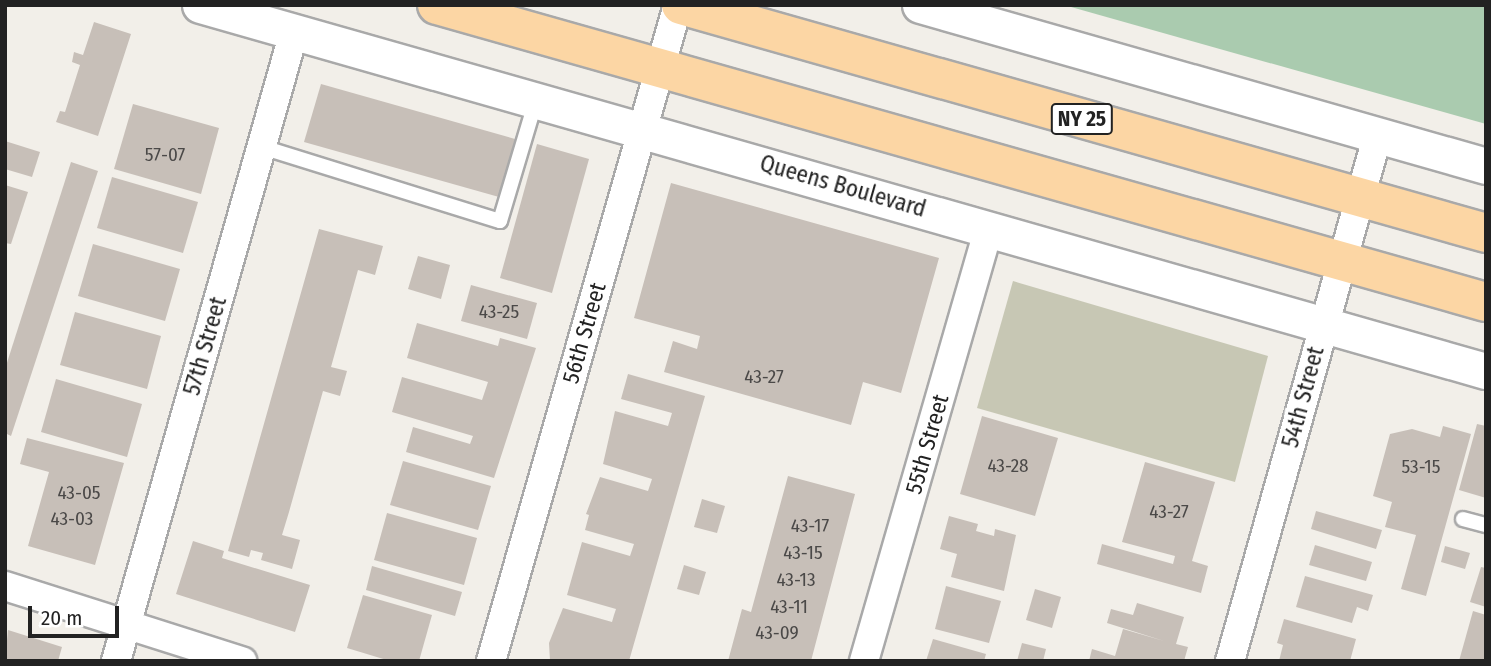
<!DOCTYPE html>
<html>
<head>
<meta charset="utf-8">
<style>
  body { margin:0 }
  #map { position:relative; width:1491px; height:666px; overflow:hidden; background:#f2efe9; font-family:"Fira Sans Condensed",sans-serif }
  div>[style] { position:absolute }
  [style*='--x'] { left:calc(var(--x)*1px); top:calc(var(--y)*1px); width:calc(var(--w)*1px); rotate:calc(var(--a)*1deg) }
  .construction>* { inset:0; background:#c7c7b4 }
  .cemetery>* { inset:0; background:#aacbaf }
  .building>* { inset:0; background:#c7bfb8 }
  .roads { filter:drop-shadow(2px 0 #a9a9a9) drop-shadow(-2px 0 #a9a9a9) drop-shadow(0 2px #a9a9a9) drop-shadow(0 -2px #a9a9a9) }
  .service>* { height:14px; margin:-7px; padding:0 7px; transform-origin:7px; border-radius:7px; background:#fff }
  .minor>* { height:28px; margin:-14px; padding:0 14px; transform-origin:14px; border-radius:14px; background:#fff }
  .tertiary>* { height:35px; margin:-17.5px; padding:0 17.5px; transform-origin:17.5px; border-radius:17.5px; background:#fff }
  .primary>* { height:38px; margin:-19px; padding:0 19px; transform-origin:19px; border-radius:19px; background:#fcd6a4 }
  span { translate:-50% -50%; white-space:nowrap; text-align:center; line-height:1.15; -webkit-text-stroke:7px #fff; paint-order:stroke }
  .number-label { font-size:19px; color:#4b4948 }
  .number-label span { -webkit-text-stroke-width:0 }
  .shield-label span { padding:2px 5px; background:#fff; border:2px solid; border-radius:5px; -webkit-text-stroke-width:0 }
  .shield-label { font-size:21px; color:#222; font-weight:700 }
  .street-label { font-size:23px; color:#222 }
  .frame { position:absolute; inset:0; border:7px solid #222; pointer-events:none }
  .scale { position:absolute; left:28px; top:606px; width:91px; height:32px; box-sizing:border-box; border:4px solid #222; border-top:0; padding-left:9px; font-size:21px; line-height:24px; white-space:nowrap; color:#222; -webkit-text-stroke:5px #fff; paint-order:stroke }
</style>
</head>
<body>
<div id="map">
  <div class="construction">
    <div style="clip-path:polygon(1013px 281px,1268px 356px,1235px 482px,977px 408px)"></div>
  </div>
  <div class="cemetery">
    <div style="clip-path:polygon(1064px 5px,1486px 5px,1486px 124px)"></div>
  </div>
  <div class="building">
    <div style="clip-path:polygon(94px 22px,131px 34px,98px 136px,56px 122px,60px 111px,65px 112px,80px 65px,72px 62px,74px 52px,83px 55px)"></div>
    <div style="clip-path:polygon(321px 84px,515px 139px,499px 197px,304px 142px)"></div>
    <div style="clip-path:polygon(133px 104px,219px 128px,201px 194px,114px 169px)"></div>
    <div style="clip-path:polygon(5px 141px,40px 152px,32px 177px,5px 169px)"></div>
    <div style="clip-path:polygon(537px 144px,589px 159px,552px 293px,500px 278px)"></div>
    <div style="clip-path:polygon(71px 162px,98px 171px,11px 436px,5px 433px,5px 369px)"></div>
    <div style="clip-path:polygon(112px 177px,198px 202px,183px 253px,97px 228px)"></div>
    <div style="clip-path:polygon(671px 183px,939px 258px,901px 393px,863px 382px,851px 425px,664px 372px,673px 341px,697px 349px,700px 336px,634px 318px)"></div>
    <div style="clip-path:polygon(5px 185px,28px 192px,11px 244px,5px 243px)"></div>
    <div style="clip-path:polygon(319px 229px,383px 246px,375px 275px,358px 270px,331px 367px,347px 371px,340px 396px,323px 391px,289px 512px,282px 535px,300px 540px,292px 569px,261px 560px,263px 553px,251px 550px,249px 557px,228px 551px)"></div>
    <div style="clip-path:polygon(93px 244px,180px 269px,165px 321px,78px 296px)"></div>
    <div style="clip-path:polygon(418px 256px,450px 265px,441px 299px,408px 289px)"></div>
    <div style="clip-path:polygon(471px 285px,537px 303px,527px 339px,461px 321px)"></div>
    <div style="clip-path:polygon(75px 312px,161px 336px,147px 389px,60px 365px)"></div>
    <div style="clip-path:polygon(417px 323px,498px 346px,500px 338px,536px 348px,494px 478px,406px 452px,413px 427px,470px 444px,473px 436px,392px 412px,402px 377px,482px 400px,488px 382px,407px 358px)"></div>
    <div style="clip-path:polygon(628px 374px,705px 396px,629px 661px,550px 661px,549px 643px,563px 608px,612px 622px,614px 615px,616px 609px,567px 595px,582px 542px,630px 556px,634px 544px,585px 530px,589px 515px,586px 514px,600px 477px,648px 491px,652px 479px,603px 464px,615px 411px,668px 426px,672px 413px,621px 399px)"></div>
    <div style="clip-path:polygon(56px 379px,142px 404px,127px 457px,41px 432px)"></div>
    <div style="clip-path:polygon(982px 416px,1058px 438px,1035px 516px,960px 494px)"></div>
    <div style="clip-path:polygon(1477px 424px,1486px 426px,1486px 498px,1459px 490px)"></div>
    <div style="clip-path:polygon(1443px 426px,1471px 434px,1426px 596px,1401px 589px,1416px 535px,1385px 527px,1392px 502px,1373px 496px,1390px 434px,1412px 429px,1440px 437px)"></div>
    <div style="clip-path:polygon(27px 438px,124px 463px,95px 565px,28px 546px,49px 472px,20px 464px)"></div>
    <div style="clip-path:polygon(403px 461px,491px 486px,478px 530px,390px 505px)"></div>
    <div style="clip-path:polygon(1145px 462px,1215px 482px,1192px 561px,1208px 566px,1201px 593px,1097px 564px,1102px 544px,1173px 564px,1175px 556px,1122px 542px)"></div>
    <div style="clip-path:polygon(788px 476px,855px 494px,811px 661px,728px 661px,742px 609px,751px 612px)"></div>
    <div style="clip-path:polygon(702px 499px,725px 506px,717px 533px,694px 527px)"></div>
    <div style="clip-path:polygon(1316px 511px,1382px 530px,1376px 549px,1311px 529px)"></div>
    <div style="clip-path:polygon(387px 513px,477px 538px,464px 585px,374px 560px)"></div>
    <div style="clip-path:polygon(949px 516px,978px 524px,976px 531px,994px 536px,995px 529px,1016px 535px,1004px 591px,951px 577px,957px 554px,940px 549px)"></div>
    <div style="clip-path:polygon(193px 541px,224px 551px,222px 558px,310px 585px,295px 632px,176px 594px)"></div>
    <div style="clip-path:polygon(1315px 545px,1372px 562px,1366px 581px,1309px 565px)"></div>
    <div style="clip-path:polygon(1445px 546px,1470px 553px,1465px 569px,1441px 562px)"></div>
    <div style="clip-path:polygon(684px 565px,706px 572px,699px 595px,677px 589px)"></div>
    <div style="clip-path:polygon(372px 566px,462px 592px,455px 616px,366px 590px)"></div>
    <div style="clip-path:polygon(1481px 567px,1486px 568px,1486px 607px,1470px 602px)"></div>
    <div style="clip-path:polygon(1305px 576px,1373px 595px,1368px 611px,1357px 607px,1352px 623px,1296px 607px)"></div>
    <div style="clip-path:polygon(946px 586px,1001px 601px,989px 643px,935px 629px)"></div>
    <div style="clip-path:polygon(1035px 589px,1061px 597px,1052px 628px,1026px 620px)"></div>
    <div style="clip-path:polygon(363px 595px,432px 615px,419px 661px,390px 661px,347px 648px)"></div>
    <div style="clip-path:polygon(1137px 603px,1184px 617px,1176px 644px,1188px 647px,1184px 661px,1089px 661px,1092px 649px,1115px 656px,1123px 629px,1164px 641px,1107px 623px,1111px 609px,1133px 615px)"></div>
    <div style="clip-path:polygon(1473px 611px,1486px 615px,1486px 661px,1459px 661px)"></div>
    <div style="clip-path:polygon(1284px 619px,1356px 639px,1350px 661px,1279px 661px,1283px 645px,1277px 643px)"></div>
    <div style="clip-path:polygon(8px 630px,62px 647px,58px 661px,5px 661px)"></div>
    <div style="clip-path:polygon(933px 639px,986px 654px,984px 661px,926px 661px)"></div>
    <div style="clip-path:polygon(1022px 643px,1046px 649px,1043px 661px,1017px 661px)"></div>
  </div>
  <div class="roads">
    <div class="service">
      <div style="--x:262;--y:147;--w:249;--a:17.3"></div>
      <div style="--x:500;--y:221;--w:126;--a:-73.4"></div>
      <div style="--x:1463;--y:519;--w:24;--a:15"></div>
    </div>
    <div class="minor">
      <div style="--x:5;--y:586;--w:249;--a:17.6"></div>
      <div style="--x:116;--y:661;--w:654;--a:-74.2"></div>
      <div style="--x:491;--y:661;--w:682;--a:-74.09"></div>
      <div style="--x:864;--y:661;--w:451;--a:-73.9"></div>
      <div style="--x:1230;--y:661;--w:547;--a:-74.31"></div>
    </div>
    <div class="tertiary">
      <div style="--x:200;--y:5;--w:1337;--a:15.89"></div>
      <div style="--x:920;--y:5;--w:588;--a:15.88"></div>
    </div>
    <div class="primary">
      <div style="--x:437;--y:5;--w:1090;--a:15.81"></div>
      <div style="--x:681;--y:5;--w:837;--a:15.81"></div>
    </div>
  </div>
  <div class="number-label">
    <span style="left:165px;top:155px">57-07</span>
    <span style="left:499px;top:312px">43-25</span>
    <span style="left:764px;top:377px">43-27</span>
    <span style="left:1008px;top:466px">43-28</span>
    <span style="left:1421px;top:467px">53-15</span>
    <span style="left:79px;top:493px">43-05</span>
    <span style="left:1169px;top:512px">43-27</span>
    <span style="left:72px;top:519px">43-03</span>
    <span style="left:810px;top:526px">43-17</span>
    <span style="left:803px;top:553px">43-15</span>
    <span style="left:796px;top:580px">43-13</span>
    <span style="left:789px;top:607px">43-11</span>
    <span style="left:777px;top:633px">43-09</span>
  </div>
  <div class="shield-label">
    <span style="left:1082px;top:119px">NY 25</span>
  </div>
  <div class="street-label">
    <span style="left:843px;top:186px;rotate:16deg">Queens Boulevard</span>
    <span style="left:584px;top:333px;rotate:-74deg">56th Street</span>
    <span style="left:205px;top:346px;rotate:-74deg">57th Street</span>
    <span style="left:1303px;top:397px;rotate:-75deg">54th Street</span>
    <span style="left:927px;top:444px;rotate:-74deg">55th Street</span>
  </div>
  <div class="frame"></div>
  <div class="scale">20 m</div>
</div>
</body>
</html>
